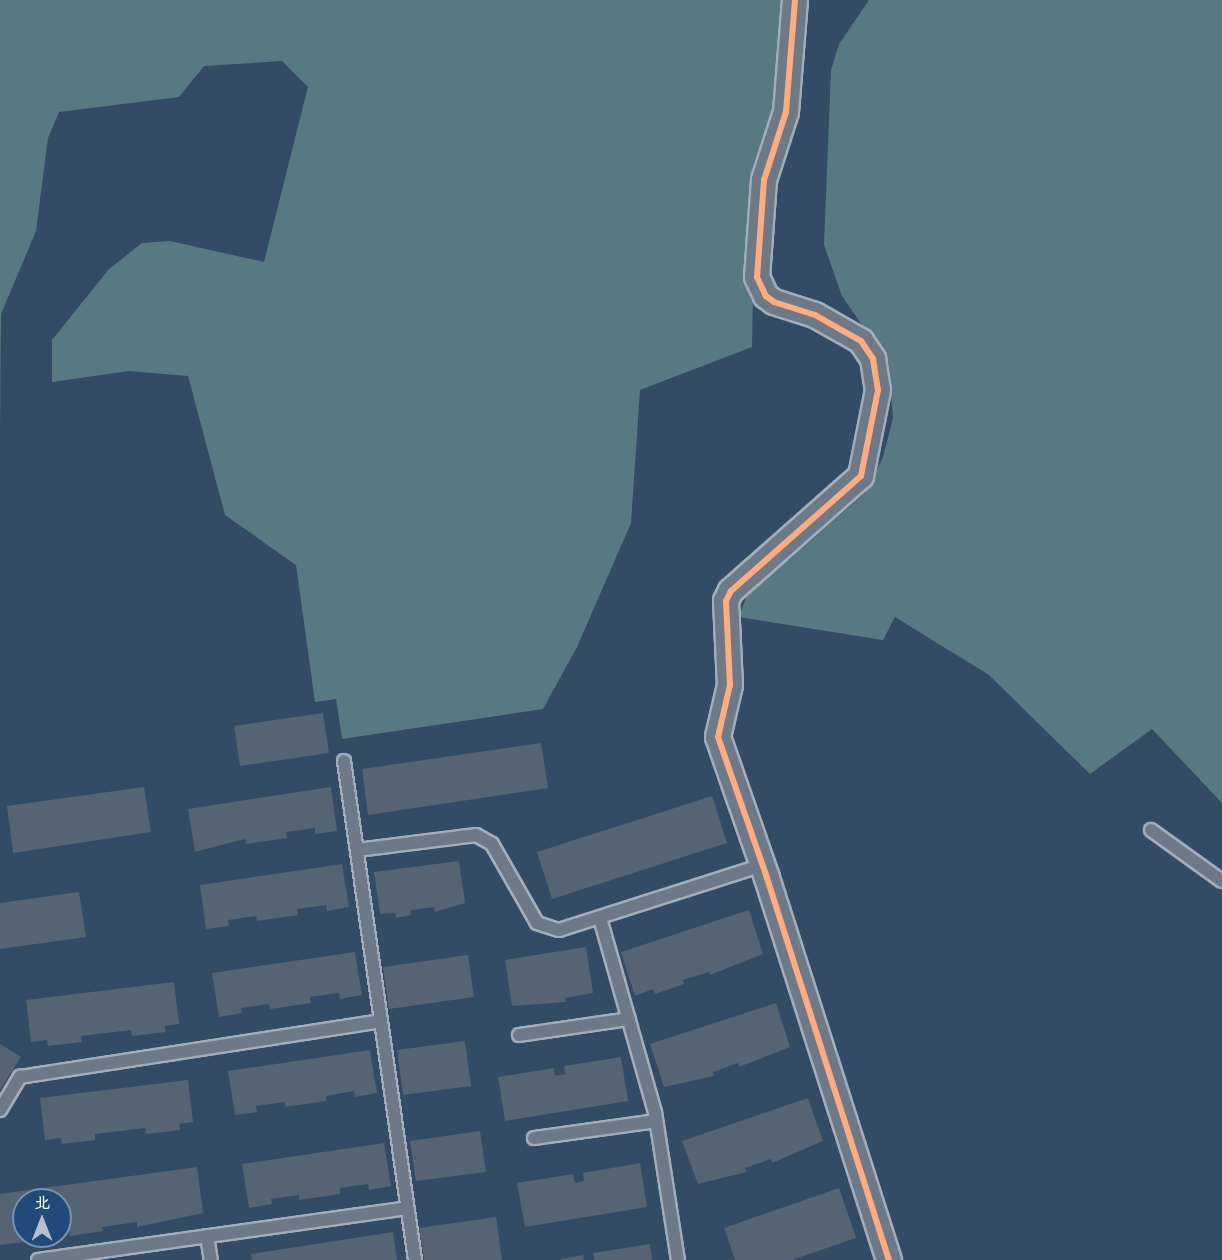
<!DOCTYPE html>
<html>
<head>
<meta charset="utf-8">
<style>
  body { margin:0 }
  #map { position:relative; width:1222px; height:1260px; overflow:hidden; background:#344b65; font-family:Delius,"LXGW WenKai TC",sans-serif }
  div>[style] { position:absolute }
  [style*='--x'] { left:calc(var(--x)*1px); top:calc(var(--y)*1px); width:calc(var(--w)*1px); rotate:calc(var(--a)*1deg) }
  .green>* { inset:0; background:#577981 }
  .building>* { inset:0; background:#556372 }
  .roads { filter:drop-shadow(2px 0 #a4aeba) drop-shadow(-2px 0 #a4aeba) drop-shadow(0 2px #a4aeba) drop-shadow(0 -2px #a4aeba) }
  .service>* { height:12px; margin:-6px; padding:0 6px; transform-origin:6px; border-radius:6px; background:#6d7986 }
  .minor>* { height:24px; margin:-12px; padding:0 12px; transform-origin:12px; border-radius:12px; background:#6d7986 }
  .cycleway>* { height:6px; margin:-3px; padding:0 3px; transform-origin:3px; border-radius:3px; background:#ffac80 }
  span { translate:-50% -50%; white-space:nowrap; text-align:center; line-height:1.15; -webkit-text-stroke:4.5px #1f4a7a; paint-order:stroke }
  .north { position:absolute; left:12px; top:1188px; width:60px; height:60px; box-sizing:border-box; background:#1f4a7a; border:2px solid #7992af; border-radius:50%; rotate:0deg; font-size:16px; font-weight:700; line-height:24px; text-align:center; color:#fff }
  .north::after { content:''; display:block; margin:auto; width:21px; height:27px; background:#b8c0c9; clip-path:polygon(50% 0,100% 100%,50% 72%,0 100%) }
</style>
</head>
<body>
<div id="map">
  <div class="green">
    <div style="clip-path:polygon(0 0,785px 0,779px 106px,755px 182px,752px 347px,640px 390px,631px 523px,577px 647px,543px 709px,342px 739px,336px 699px,315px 702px,296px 565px,225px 515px,188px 376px,129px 371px,52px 382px,52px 340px,109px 269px,142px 243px,170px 241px,264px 262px,308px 87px,282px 61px,204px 66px,179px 97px,59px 112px,48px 138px,36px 231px,1px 314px,0 436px)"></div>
    <div style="clip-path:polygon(869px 0,1222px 0,1222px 803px,1152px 729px,1090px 774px,989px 675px,895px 617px,883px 640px,739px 617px,748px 592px,766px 573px,790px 559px,865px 493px,883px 457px,893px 418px,888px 363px,842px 296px,824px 245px,831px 70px,839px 44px)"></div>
  </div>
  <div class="building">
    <div style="clip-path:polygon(323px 713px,329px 753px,240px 766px,234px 726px)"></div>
    <div style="clip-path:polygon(541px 743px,548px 788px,368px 815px,362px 769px)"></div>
    <div style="clip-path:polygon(144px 787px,151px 832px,13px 853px,7px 806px)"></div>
    <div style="clip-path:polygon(331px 787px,337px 831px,315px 834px,315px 828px,286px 832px,287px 838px,246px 844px,245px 839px,195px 852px,188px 809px)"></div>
    <div style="clip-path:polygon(712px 796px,727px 843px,552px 899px,537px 852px)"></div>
    <div style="clip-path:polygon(459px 861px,465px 903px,435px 912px,434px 907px,411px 910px,411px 915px,396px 918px,395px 913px,380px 914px,374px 872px)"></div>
    <div style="clip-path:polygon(342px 864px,349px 907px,327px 911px,326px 905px,297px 909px,298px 915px,257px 921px,256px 916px,228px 920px,229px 926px,206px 929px,200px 885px)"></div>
    <div style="clip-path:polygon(79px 892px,86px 937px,0 949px,0 903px)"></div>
    <div style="clip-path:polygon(749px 910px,763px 954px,710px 975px,709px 972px,683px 980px,684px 984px,655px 994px,653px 989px,635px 996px,621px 952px)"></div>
    <div style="clip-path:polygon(586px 947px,593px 993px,565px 998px,566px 1002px,512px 1006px,505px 960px)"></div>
    <div style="clip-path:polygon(355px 952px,362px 995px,340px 999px,339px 993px,310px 997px,311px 1003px,270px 1009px,269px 1004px,241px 1008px,242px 1013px,219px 1017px,212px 973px)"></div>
    <div style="clip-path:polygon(468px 955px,474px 997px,389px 1009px,383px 967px)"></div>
    <div style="clip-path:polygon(174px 982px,179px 1024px,165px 1026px,166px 1032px,132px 1036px,131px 1030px,81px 1036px,82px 1042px,48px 1046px,47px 1040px,31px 1042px,26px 1000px)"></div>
    <div style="clip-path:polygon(776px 1003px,790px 1047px,739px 1067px,738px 1063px,713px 1072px,714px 1076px,664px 1087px,650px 1044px)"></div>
    <div style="clip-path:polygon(465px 1041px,471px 1086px,403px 1095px,397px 1050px)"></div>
    <div style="clip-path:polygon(0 1044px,21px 1057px,0 1090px)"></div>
    <div style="clip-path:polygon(370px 1050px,377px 1093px,355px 1097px,354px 1091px,326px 1096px,326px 1101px,285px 1107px,285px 1102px,256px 1106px,257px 1112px,235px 1115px,228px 1071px)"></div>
    <div style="clip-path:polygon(621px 1057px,628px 1101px,505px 1121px,498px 1077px,554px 1068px,555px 1076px,565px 1074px,564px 1066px)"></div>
    <div style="clip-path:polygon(188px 1080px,193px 1122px,179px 1124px,180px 1130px,146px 1134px,145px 1128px,95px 1134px,95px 1140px,62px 1144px,61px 1138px,45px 1140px,40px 1098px)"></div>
    <div style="clip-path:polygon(808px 1098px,823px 1141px,772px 1163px,771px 1159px,745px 1168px,747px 1172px,698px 1184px,682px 1141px)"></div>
    <div style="clip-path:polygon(480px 1131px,486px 1172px,416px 1181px,410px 1141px)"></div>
    <div style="clip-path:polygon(384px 1143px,391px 1186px,369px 1190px,368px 1184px,340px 1188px,340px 1194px,320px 1197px,299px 1200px,299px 1195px,271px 1199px,272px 1204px,249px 1208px,242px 1164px)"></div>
    <div style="clip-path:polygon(640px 1163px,647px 1207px,525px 1227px,517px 1183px,573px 1174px,575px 1183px,584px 1181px,583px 1173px)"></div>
    <div style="clip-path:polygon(197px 1167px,203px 1213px,137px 1227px,137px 1222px,102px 1227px,103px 1231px,70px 1236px,69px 1231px,60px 1233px,60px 1200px,24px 1200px,24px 1236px,31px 1236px,32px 1241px,0 1245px,0 1194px)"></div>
    <div style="clip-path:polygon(839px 1188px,856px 1238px,792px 1260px,735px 1260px,724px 1228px)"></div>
    <div style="clip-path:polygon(496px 1217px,502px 1260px,424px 1260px,419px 1228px)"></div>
    <div style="clip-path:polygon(393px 1232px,397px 1260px,252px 1260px,251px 1254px)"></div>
    <div style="clip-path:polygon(650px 1244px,652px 1260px,594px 1260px,593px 1253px)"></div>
    <div style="clip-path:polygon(583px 1255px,584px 1260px,561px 1260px,561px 1259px)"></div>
  </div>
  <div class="roads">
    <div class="service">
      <div style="--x:344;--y:761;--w:504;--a:81.9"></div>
      <div style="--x:1151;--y:830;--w:87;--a:35.7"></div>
      <div style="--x:357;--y:850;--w:120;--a:-7.2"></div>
      <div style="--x:476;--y:835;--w:18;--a:29"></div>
      <div style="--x:492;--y:844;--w:91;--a:60.3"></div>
      <div style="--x:537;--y:923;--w:23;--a:18"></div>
      <div style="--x:559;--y:930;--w:214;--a:-17.7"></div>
      <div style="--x:600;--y:918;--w:202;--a:74.2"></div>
      <div style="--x:655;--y:1112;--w:150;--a:81.2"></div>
      <div style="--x:519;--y:1035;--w:111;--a:-8.3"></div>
      <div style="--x:0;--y:1110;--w:39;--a:-59"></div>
      <div style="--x:20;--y:1077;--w:365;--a:-8.8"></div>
      <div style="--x:534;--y:1138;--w:123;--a:-7.9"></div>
      <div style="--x:207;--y:1236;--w:24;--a:81"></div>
      <div style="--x:38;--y:1260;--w:373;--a:-8"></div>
    </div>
    <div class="minor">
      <div style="--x:795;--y:0;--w:112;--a:94.6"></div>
      <div style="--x:786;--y:112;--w:71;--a:107.9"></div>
      <div style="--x:764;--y:180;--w:97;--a:94.1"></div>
      <div style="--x:757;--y:277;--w:21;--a:65"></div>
      <div style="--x:766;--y:296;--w:10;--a:37"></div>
      <div style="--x:774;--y:302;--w:43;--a:17.6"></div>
      <div style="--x:815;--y:315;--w:53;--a:29.5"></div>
      <div style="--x:861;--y:341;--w:22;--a:56"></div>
      <div style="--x:873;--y:359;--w:31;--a:81"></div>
      <div style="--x:878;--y:390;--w:88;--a:101.2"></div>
      <div style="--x:861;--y:476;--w:174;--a:138.5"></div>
      <div style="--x:731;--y:591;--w:11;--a:117"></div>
      <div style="--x:726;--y:601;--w:84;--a:87.3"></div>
      <div style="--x:730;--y:685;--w:53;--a:103"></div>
      <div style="--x:718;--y:737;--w:149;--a:70.8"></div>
      <div style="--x:767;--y:878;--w:401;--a:72.3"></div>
    </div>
  </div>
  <div class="cycleway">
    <div style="--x:795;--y:0;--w:112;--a:94.6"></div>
    <div style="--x:786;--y:112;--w:71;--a:107.9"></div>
    <div style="--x:764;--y:180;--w:97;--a:94.1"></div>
    <div style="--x:757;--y:277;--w:21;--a:65"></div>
    <div style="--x:766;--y:296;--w:10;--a:37"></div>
    <div style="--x:774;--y:302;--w:43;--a:17.6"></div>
    <div style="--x:815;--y:315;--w:53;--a:29.5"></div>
    <div style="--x:861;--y:341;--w:22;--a:56"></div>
    <div style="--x:873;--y:359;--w:31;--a:81"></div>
    <div style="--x:878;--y:390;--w:88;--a:101.2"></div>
    <div style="--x:861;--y:476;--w:174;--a:138.5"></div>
    <div style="--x:731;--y:591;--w:11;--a:117"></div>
    <div style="--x:726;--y:601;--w:84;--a:87.3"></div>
    <div style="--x:730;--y:685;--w:53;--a:103"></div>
    <div style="--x:718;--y:737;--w:149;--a:70.8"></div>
    <div style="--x:767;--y:878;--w:401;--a:72.3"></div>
  </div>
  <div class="north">北</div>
</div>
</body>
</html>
